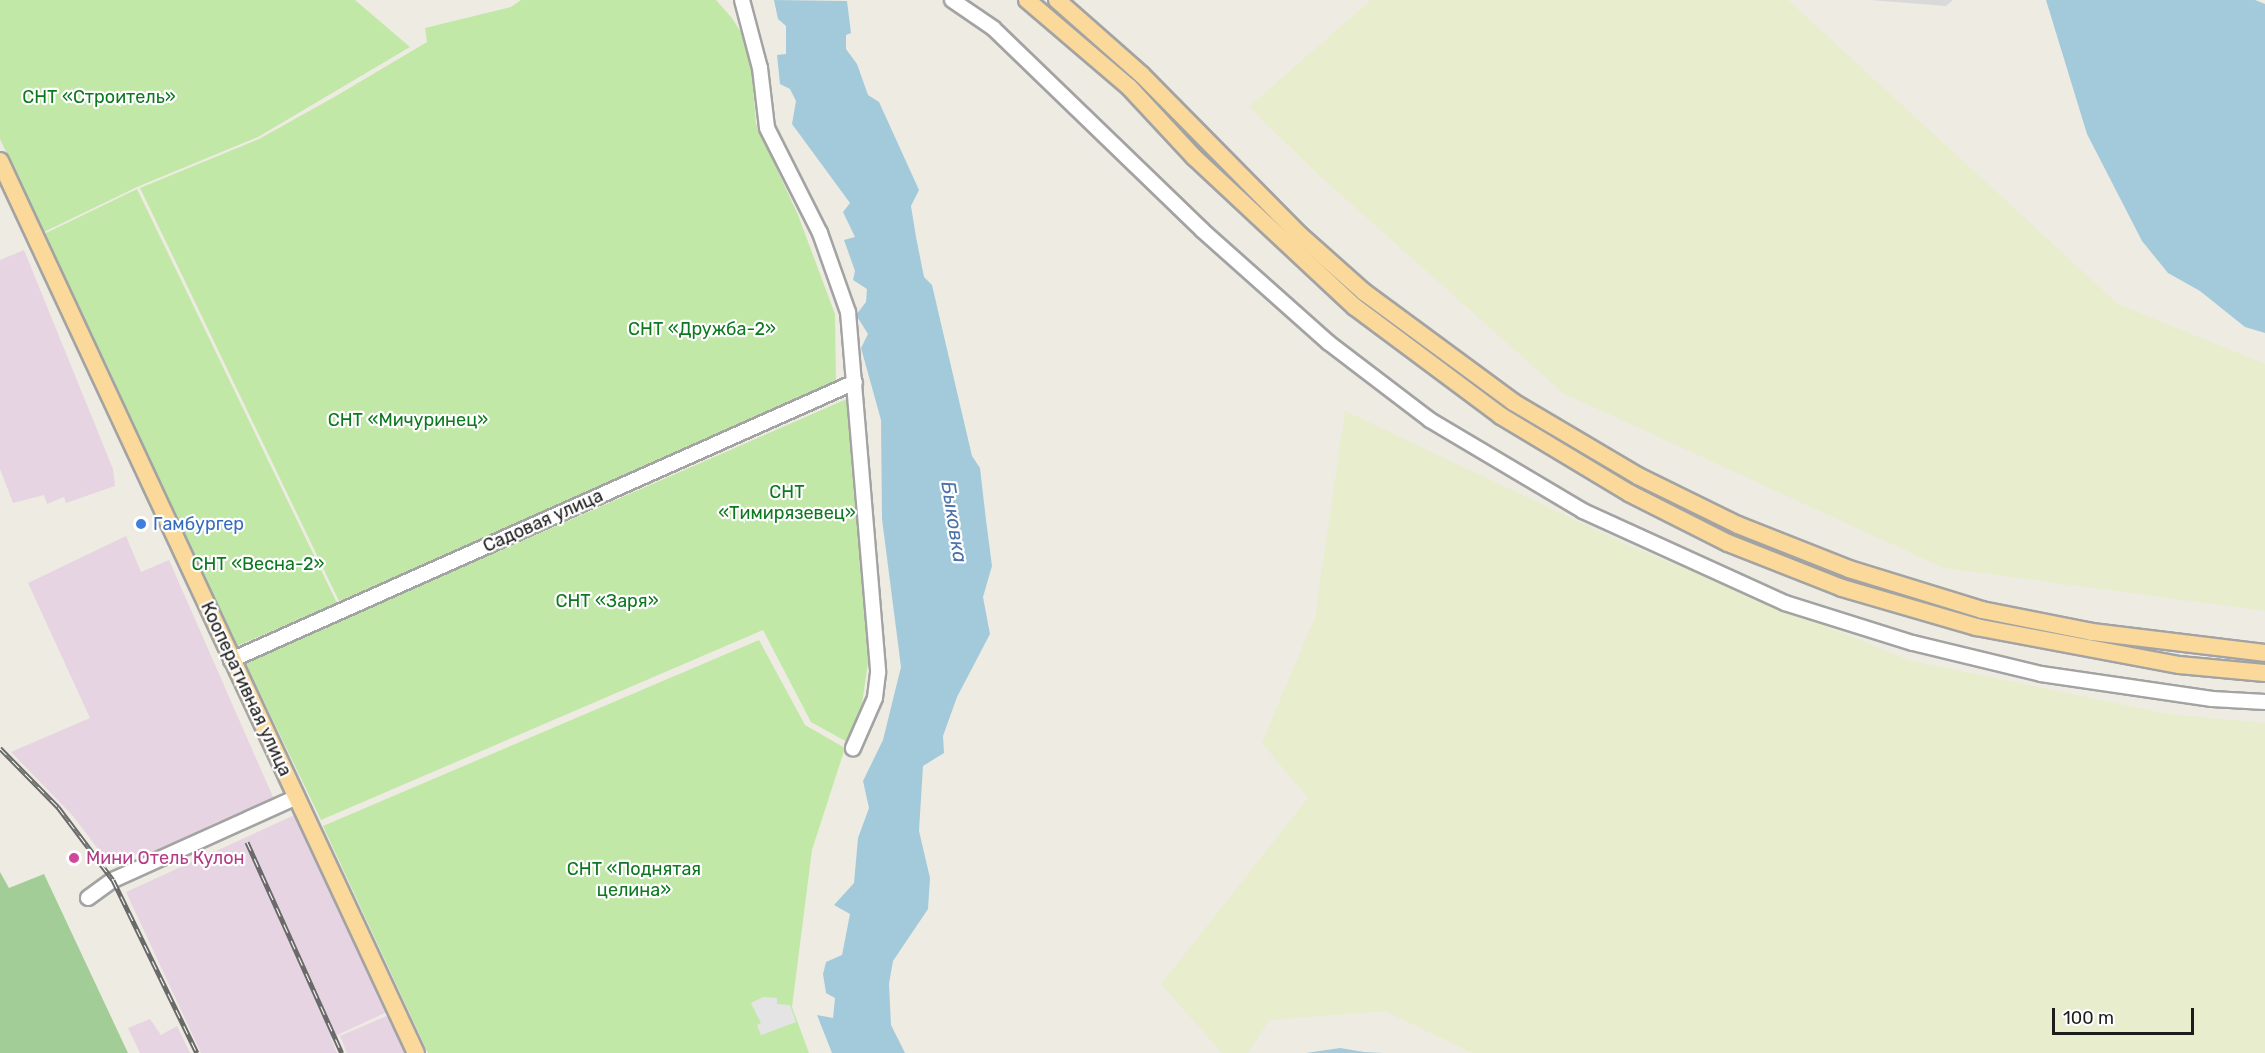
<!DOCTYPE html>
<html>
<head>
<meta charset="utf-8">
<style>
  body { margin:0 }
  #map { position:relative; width:2265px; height:1053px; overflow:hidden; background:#eeebe2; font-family:Rubik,sans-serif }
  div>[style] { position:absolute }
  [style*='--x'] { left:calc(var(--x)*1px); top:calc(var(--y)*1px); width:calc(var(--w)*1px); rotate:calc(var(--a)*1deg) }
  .residential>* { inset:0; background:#dad9d9 }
  .industrial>* { inset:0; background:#e7d4e2 }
  .farmland>* { inset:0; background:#e8edcd }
  .grass>* { inset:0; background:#c2e8a8 }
  .forest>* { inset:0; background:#a2cd97 }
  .parking>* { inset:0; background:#e4e4e4 }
  .water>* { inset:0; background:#a3cadb }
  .roads { filter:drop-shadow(2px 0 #a3a3a3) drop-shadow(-2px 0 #a3a3a3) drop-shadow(0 2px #a3a3a3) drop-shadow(0 -2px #a3a3a3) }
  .minor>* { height:14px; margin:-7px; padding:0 7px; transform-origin:7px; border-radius:7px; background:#fff }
  .major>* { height:16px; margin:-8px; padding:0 8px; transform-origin:8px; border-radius:8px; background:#fad99b }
  .rail>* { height:5px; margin-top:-2.5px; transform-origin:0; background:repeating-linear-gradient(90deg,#fff 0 9px,#6a6a6a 0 18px); box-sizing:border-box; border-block:2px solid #6a6a6a }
  .dots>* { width:16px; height:16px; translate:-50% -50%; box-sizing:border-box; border:3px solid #fff; border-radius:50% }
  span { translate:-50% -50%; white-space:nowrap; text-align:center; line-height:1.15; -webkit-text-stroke:4.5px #fff; paint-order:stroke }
  .park-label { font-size:18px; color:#0d781f }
  .street-label { font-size:18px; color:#1c1c1c }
  .shop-label { font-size:18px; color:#366cbe }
  .left { translate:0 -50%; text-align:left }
  .hotel-label { font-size:18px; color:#b23c85 }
  .water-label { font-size:20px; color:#4b72aa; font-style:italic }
  .scale { position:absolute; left:2052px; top:1008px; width:142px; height:27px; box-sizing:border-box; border:3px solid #1c1c1c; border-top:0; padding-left:8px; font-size:18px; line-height:21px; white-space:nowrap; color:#1c1c1c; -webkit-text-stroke:4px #fff; paint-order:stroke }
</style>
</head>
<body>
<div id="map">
  <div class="residential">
    <div style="clip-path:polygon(1870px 0,1953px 0,1946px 6px)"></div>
  </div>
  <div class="industrial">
    <div style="clip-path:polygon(24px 250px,113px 469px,115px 486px,66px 503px,64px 497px,47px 504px,44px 495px,13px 503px,0 469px,0 260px)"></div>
    <div style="clip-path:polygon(126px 536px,141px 572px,169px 560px,273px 797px,256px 811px,220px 824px,219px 821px,149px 856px,145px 851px,110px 865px,73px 816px,11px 752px,90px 718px,28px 583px)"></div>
    <div style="clip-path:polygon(299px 813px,389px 1011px,331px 1038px,337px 1053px,201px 1053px,126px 892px)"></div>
    <div style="clip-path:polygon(391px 1014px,408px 1053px,347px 1053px,340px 1036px)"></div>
    <div style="clip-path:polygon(150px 1019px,161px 1035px,177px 1026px,190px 1053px,140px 1053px,128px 1028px)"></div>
  </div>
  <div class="farmland">
    <div style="clip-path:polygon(1371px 0,1788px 0,2118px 304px,2265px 364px,2265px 611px,1944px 568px,1563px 393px,1321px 177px,1249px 107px)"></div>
    <div style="clip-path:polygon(1345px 411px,1628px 545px,1908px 660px,2168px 714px,2265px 723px,2265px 1053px,1472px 1053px,1385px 1011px,1269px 1020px,1248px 1053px,1222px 1053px,1161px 984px,1308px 798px,1262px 743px,1315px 617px)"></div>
  </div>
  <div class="grass">
    <div style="clip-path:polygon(0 0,355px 0,410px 47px,258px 137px,137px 187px,44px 232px,0 139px)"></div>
    <div style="clip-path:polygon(521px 0,716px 0,732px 18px,750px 47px,756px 124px,798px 215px,835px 314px,836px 385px,670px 462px,339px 601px,140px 188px,259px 139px,336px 96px,427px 42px,425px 28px,511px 7px)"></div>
    <div style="clip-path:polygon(137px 189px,337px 603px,237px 646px,44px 234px)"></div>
    <div style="clip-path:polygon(849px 398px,869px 655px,861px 711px,847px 742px,811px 722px,763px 630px,321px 820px,245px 662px)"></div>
    <div style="clip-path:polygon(759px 640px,805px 725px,845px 748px,812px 850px,792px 1007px,809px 1053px,428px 1053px,323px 826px)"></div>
  </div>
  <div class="forest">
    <div style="clip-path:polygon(0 872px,9px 888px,44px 874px,128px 1053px,0 1053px)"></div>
  </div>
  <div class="parking">
    <div style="clip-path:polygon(763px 997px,777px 998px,777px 1004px,790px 1005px,796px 1022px,761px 1035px,757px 1025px,761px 1023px,751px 1003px)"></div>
  </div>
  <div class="water">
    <div style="clip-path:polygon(774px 0,847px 1px,851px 33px,846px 35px,846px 49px,857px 64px,868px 95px,879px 102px,919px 190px,911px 206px,916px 237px,924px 277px,932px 285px,972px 456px,980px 468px,986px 520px,992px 566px,983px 597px,990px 634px,957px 697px,943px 736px,944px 753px,923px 766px,919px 831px,930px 878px,928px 909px,893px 961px,889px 984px,891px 1025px,905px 1053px,832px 1053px,817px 1015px,833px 1018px,835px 998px,826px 993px,823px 974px,826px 962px,842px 955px,850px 914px,834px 905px,854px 883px,858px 838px,869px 808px,863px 781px,883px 740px,901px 667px,882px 519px,881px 420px,861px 348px,868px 334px,856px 315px,866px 302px,867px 289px,853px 280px,855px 271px,844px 240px,855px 237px,843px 212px,850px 203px,792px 124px,796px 101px,790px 89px,780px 84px,777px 55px,786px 54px,786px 26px,778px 19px)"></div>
    <div style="clip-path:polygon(2046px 0,2255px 0,2265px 4px,2265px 333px,2245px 327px,2200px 291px,2168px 273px,2142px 241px,2087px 134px)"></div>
    <div style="clip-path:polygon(1340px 1048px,1364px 1052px,1383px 1053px,1306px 1053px)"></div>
  </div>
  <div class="roads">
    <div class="minor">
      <div style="--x:742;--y:0;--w:70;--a:75.2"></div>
      <div style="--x:760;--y:68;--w:60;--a:83.3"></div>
      <div style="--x:767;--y:128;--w:118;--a:63.2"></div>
      <div style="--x:820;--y:233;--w:84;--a:70.5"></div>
      <div style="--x:848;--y:312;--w:362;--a:85.2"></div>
      <div style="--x:878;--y:673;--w:25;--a:97"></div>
      <div style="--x:875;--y:698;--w:55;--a:113.7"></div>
      <div style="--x:952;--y:0;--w:50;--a:34.3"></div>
      <div style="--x:993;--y:28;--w:291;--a:44"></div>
      <div style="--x:1202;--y:230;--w:170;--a:41.7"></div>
      <div style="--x:1329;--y:343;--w:127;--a:37.3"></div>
      <div style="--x:1430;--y:420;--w:178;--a:30.7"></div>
      <div style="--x:1583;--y:511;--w:222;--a:24.5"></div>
      <div style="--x:1785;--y:603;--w:134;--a:17.4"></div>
      <div style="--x:1913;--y:643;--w:132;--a:13.6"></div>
      <div style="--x:2041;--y:674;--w:173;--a:8.3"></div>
      <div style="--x:2212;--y:699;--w:53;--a:3.2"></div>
      <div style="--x:231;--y:660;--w:683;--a:-24.01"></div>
      <div style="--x:88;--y:898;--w:31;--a:-36"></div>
      <div style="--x:113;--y:880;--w:202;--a:-24.3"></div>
    </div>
    <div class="major">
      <div style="--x:1027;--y:0;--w:134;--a:40.5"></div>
      <div style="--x:1129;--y:87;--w:96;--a:47.1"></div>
      <div style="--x:1194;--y:157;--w:220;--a:43"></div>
      <div style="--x:1355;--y:307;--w:182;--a:36.7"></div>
      <div style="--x:1501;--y:416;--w:149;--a:31"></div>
      <div style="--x:1629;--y:493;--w:111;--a:26.8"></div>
      <div style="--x:1728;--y:543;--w:123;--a:21.5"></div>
      <div style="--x:1842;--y:588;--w:140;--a:16.2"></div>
      <div style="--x:1976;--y:627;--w:207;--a:10.6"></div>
      <div style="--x:2179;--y:665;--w:86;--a:5.3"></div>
      <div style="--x:1057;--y:0;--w:113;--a:41.4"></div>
      <div style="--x:1142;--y:75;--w:225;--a:45.4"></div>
      <div style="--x:1300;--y:235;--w:86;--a:41.7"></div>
      <div style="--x:1364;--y:292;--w:185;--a:36.4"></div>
      <div style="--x:1513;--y:402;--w:145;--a:30.6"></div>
      <div style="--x:1638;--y:476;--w:111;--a:26.1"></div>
      <div style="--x:1738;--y:525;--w:119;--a:21.6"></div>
      <div style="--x:1849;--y:569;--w:139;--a:17.1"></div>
      <div style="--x:1982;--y:610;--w:112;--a:11.3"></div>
      <div style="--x:2092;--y:632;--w:174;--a:6.9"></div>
      <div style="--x:0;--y:161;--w:984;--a:65"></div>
    </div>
  </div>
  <div class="rail">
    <div style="--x:0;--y:748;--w:83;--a:45.5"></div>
    <div style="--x:58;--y:807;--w:91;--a:53"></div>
    <div style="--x:113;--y:880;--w:192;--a:64.1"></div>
    <div style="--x:247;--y:842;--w:231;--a:65.8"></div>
  </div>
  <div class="dots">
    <div style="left:141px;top:524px;background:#3f7fe0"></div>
    <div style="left:74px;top:858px;background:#d1479c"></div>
  </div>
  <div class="park-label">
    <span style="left:99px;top:97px">СНТ «Строитель»</span>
    <span style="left:702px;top:329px">СНТ «Дружба-2»</span>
    <span style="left:408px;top:420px">СНТ «Мичуринец»</span>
    <span style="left:787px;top:503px">СНТ<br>«Тимирязевец»</span>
    <span style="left:258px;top:564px">СНТ «Весна-2»</span>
    <span style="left:607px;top:601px">СНТ «Заря»</span>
    <span style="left:634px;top:880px">СНТ «Поднятая<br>целина»</span>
  </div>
  <div class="street-label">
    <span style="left:543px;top:521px;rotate:-24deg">Садовая улица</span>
    <span style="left:246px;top:689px;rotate:65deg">Кооперативная улица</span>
  </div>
  <div class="shop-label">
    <span class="left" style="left:153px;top:524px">Гамбургер</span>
  </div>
  <div class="hotel-label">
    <span class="left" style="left:86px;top:858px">Мини Отель Кулон</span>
  </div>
  <div class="water-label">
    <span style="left:954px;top:522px;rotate:81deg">Быковка</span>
  </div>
  <div class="scale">100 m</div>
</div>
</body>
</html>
